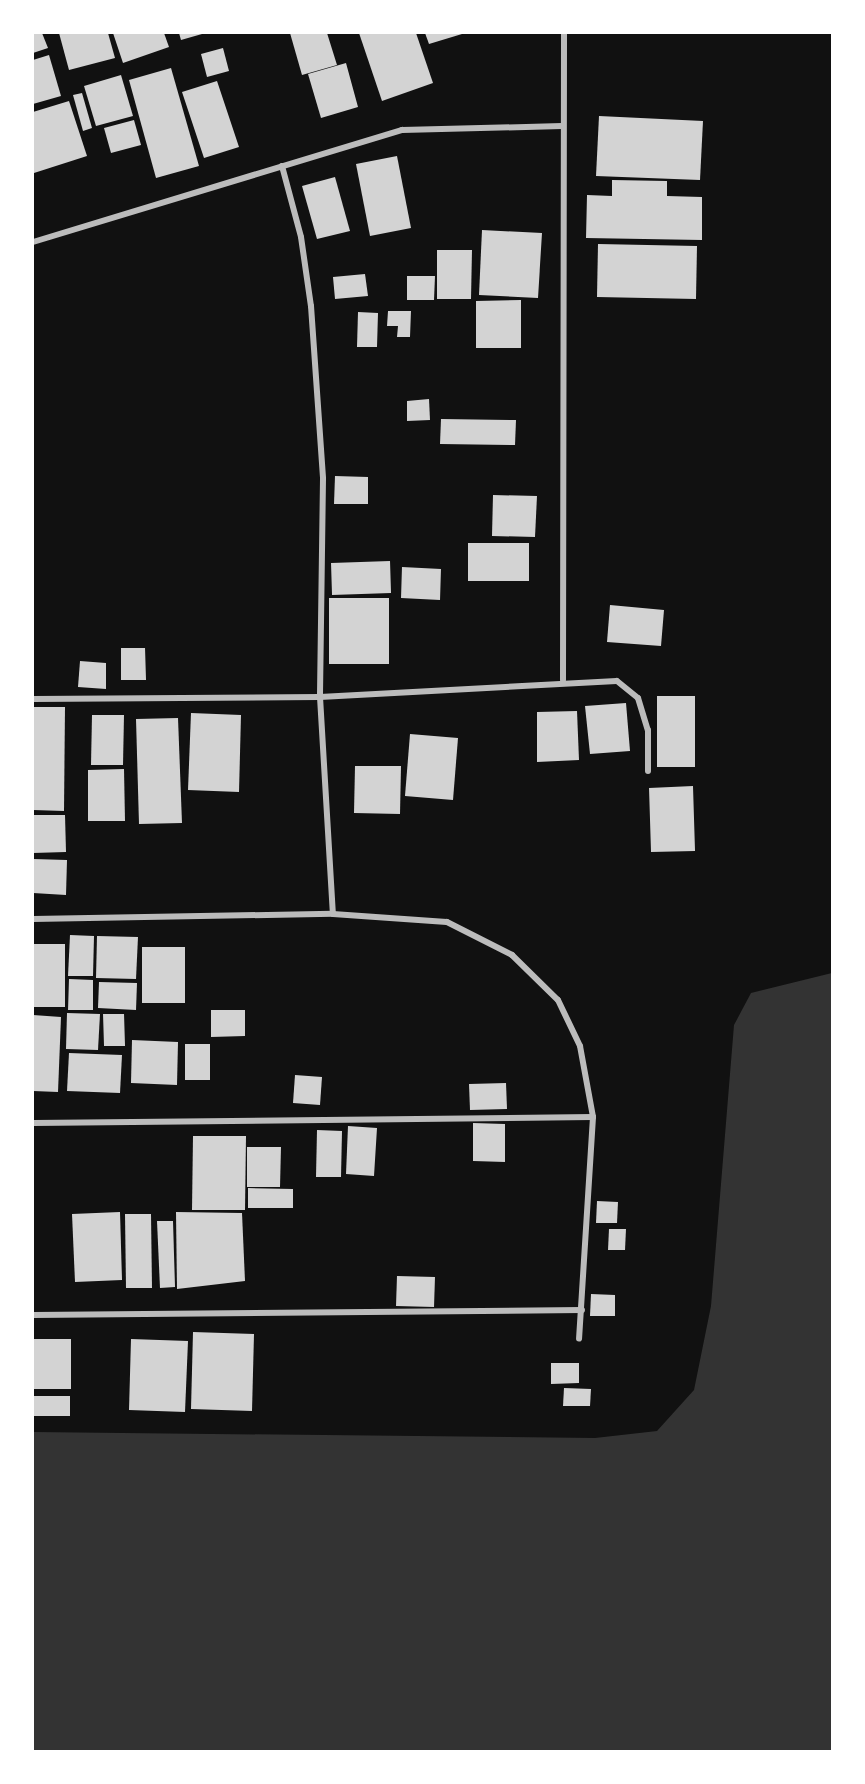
<!DOCTYPE html>
<html>
<head>
<meta charset="utf-8">
<style>
  body { margin:0 }
  #map { position:relative; width:865px; height:1784px; overflow:hidden; background:#111; font-family:"Noto Sans",sans-serif }
  div>[style] { position:absolute }
  [style*='--x'] { left:calc(var(--x)*1px); top:calc(var(--y)*1px); width:calc(var(--w)*1px); rotate:calc(var(--a)*1deg) }
  .water>* { inset:0; background:#333 }
  .building>* { inset:0; background:#d3d3d3 }
  .minor>* { height:6px; margin:-3px; padding:0 3px; transform-origin:3px; border-radius:3px; background:#bcbcbc }
  span { translate:-50% -50%; white-space:nowrap; text-align:center; line-height:1.15; -webkit-text-stroke:4.5px #fff; paint-order:stroke }
  .frame { position:absolute; inset:0; border:34px solid #fff; pointer-events:none }
</style>
</head>
<body>
<div id="map">
  <div class="water">
    <div style="clip-path:polygon(832px 973px,832px 1751px,33px 1751px,33px 1432px,595px 1438px,657px 1431px,694px 1390px,711px 1306px,734px 1025px,751px 993px)"></div>
  </div>
  <div class="building">
    <div style="clip-path:polygon(33px 33px,42px 33px,48px 48px,33px 53px)"></div>
    <div style="clip-path:polygon(59px 33px,108px 33px,115px 58px,69px 70px)"></div>
    <div style="clip-path:polygon(113px 33px,164px 33px,169px 47px,123px 63px)"></div>
    <div style="clip-path:polygon(179px 33px,201px 33px,202px 34px,181px 40px)"></div>
    <div style="clip-path:polygon(290px 33px,327px 33px,337px 65px,302px 75px)"></div>
    <div style="clip-path:polygon(359px 33px,416px 33px,433px 83px,382px 101px)"></div>
    <div style="clip-path:polygon(425px 33px,462px 33px,462px 34px,429px 44px)"></div>
    <div style="clip-path:polygon(223px 48px,229px 71px,207px 77px,201px 54px)"></div>
    <div style="clip-path:polygon(49px 55px,61px 96px,33px 104px,33px 60px)"></div>
    <div style="clip-path:polygon(346px 63px,358px 107px,321px 118px,308px 74px)"></div>
    <div style="clip-path:polygon(171px 68px,199px 166px,156px 178px,129px 80px)"></div>
    <div style="clip-path:polygon(121px 75px,133px 116px,96px 126px,84px 86px)"></div>
    <div style="clip-path:polygon(217px 81px,239px 147px,204px 158px,182px 92px)"></div>
    <div style="clip-path:polygon(82px 93px,92px 128px,83px 131px,73px 95px)"></div>
    <div style="clip-path:polygon(69px 101px,87px 156px,34px 173px,33px 112px)"></div>
    <div style="clip-path:polygon(599px 116px,703px 121px,700px 180px,596px 176px)"></div>
    <div style="clip-path:polygon(134px 120px,141px 145px,111px 153px,104px 128px)"></div>
    <div style="clip-path:polygon(397px 156px,411px 228px,370px 236px,356px 164px)"></div>
    <div style="clip-path:polygon(335px 177px,350px 231px,317px 239px,302px 186px)"></div>
    <div style="clip-path:polygon(612px 180px,667px 181px,667px 196px,702px 197px,702px 240px,586px 238px,587px 195px,612px 196px)"></div>
    <div style="clip-path:polygon(482px 230px,542px 233px,538px 298px,479px 295px)"></div>
    <div style="clip-path:polygon(598px 244px,697px 246px,696px 299px,597px 297px)"></div>
    <div style="clip-path:polygon(437px 250px,472px 250px,471px 299px,437px 299px)"></div>
    <div style="clip-path:polygon(365px 274px,368px 296px,335px 299px,333px 277px)"></div>
    <div style="clip-path:polygon(407px 276px,435px 276px,434px 300px,407px 300px)"></div>
    <div style="clip-path:polygon(521px 300px,521px 348px,476px 348px,476px 301px)"></div>
    <div style="clip-path:polygon(388px 311px,411px 311px,410px 337px,397px 337px,398px 326px,387px 326px)"></div>
    <div style="clip-path:polygon(358px 312px,378px 313px,377px 347px,357px 347px)"></div>
    <div style="clip-path:polygon(429px 399px,430px 420px,407px 421px,407px 401px)"></div>
    <div style="clip-path:polygon(441px 419px,516px 420px,515px 445px,440px 444px)"></div>
    <div style="clip-path:polygon(335px 476px,368px 477px,368px 504px,334px 504px)"></div>
    <div style="clip-path:polygon(493px 495px,537px 496px,535px 537px,492px 536px)"></div>
    <div style="clip-path:polygon(468px 543px,529px 543px,529px 581px,468px 581px)"></div>
    <div style="clip-path:polygon(390px 561px,391px 593px,332px 595px,331px 563px)"></div>
    <div style="clip-path:polygon(402px 567px,441px 569px,440px 600px,401px 598px)"></div>
    <div style="clip-path:polygon(329px 598px,389px 598px,389px 664px,329px 664px)"></div>
    <div style="clip-path:polygon(610px 605px,664px 610px,661px 646px,607px 642px)"></div>
    <div style="clip-path:polygon(121px 648px,145px 648px,146px 680px,121px 680px)"></div>
    <div style="clip-path:polygon(80px 661px,106px 663px,106px 689px,78px 687px)"></div>
    <div style="clip-path:polygon(657px 696px,695px 696px,695px 767px,657px 767px)"></div>
    <div style="clip-path:polygon(626px 703px,630px 751px,590px 754px,585px 706px)"></div>
    <div style="clip-path:polygon(33px 707px,65px 707px,64px 811px,33px 810px)"></div>
    <div style="clip-path:polygon(577px 711px,579px 760px,537px 762px,537px 712px)"></div>
    <div style="clip-path:polygon(191px 713px,241px 715px,239px 792px,188px 790px)"></div>
    <div style="clip-path:polygon(92px 715px,124px 715px,123px 765px,91px 765px)"></div>
    <div style="clip-path:polygon(178px 718px,182px 823px,139px 824px,136px 719px)"></div>
    <div style="clip-path:polygon(410px 734px,458px 738px,453px 800px,405px 796px)"></div>
    <div style="clip-path:polygon(355px 766px,401px 766px,400px 814px,354px 813px)"></div>
    <div style="clip-path:polygon(124px 769px,125px 821px,88px 821px,88px 770px)"></div>
    <div style="clip-path:polygon(693px 786px,695px 851px,651px 852px,649px 788px)"></div>
    <div style="clip-path:polygon(33px 815px,65px 815px,66px 852px,33px 853px)"></div>
    <div style="clip-path:polygon(33px 859px,67px 860px,66px 895px,33px 893px)"></div>
    <div style="clip-path:polygon(70px 935px,94px 936px,93px 976px,68px 976px)"></div>
    <div style="clip-path:polygon(97px 936px,138px 937px,136px 979px,96px 978px)"></div>
    <div style="clip-path:polygon(33px 944px,65px 944px,65px 1007px,33px 1007px)"></div>
    <div style="clip-path:polygon(142px 947px,185px 947px,185px 1003px,142px 1003px)"></div>
    <div style="clip-path:polygon(69px 979px,93px 980px,93px 1010px,68px 1010px)"></div>
    <div style="clip-path:polygon(99px 982px,137px 983px,136px 1010px,98px 1008px)"></div>
    <div style="clip-path:polygon(211px 1010px,245px 1010px,245px 1036px,211px 1037px)"></div>
    <div style="clip-path:polygon(67px 1013px,100px 1014px,98px 1050px,66px 1049px)"></div>
    <div style="clip-path:polygon(103px 1014px,124px 1014px,125px 1046px,104px 1046px)"></div>
    <div style="clip-path:polygon(33px 1015px,61px 1017px,58px 1092px,33px 1091px)"></div>
    <div style="clip-path:polygon(132px 1040px,178px 1042px,177px 1085px,131px 1083px)"></div>
    <div style="clip-path:polygon(185px 1044px,210px 1044px,210px 1080px,185px 1080px)"></div>
    <div style="clip-path:polygon(69px 1053px,122px 1055px,120px 1093px,67px 1091px)"></div>
    <div style="clip-path:polygon(295px 1075px,322px 1077px,320px 1105px,293px 1103px)"></div>
    <div style="clip-path:polygon(506px 1083px,507px 1109px,470px 1110px,469px 1084px)"></div>
    <div style="clip-path:polygon(473px 1123px,505px 1124px,505px 1162px,473px 1161px)"></div>
    <div style="clip-path:polygon(348px 1126px,377px 1128px,374px 1176px,346px 1174px)"></div>
    <div style="clip-path:polygon(317px 1130px,342px 1131px,341px 1177px,316px 1177px)"></div>
    <div style="clip-path:polygon(193px 1136px,246px 1136px,245px 1210px,192px 1210px)"></div>
    <div style="clip-path:polygon(247px 1147px,281px 1147px,280px 1187px,247px 1187px)"></div>
    <div style="clip-path:polygon(248px 1188px,293px 1189px,293px 1208px,248px 1208px)"></div>
    <div style="clip-path:polygon(597px 1201px,618px 1202px,617px 1223px,596px 1223px)"></div>
    <div style="clip-path:polygon(120px 1212px,122px 1280px,75px 1282px,72px 1214px)"></div>
    <div style="clip-path:polygon(176px 1212px,242px 1213px,245px 1281px,177px 1289px)"></div>
    <div style="clip-path:polygon(125px 1214px,151px 1214px,152px 1288px,126px 1288px)"></div>
    <div style="clip-path:polygon(157px 1221px,173px 1221px,175px 1287px,160px 1288px)"></div>
    <div style="clip-path:polygon(609px 1229px,626px 1229px,625px 1250px,608px 1250px)"></div>
    <div style="clip-path:polygon(397px 1276px,435px 1277px,434px 1307px,396px 1306px)"></div>
    <div style="clip-path:polygon(591px 1294px,615px 1295px,615px 1316px,590px 1316px)"></div>
    <div style="clip-path:polygon(193px 1332px,254px 1334px,252px 1411px,191px 1409px)"></div>
    <div style="clip-path:polygon(33px 1339px,71px 1339px,71px 1389px,33px 1389px)"></div>
    <div style="clip-path:polygon(131px 1339px,188px 1341px,185px 1412px,129px 1410px)"></div>
    <div style="clip-path:polygon(551px 1363px,579px 1363px,579px 1383px,551px 1384px)"></div>
    <div style="clip-path:polygon(564px 1388px,591px 1389px,590px 1406px,563px 1406px)"></div>
    <div style="clip-path:polygon(33px 1396px,70px 1396px,70px 1416px,33px 1416px)"></div>
  </div>
  <div class="minor">
    <div style="--x:282;--y:166;--w:73;--a:75"></div>
    <div style="--x:301;--y:237;--w:70;--a:81.8"></div>
    <div style="--x:311;--y:306;--w:173;--a:86"></div>
    <div style="--x:323;--y:479;--w:218;--a:90.8"></div>
    <div style="--x:320;--y:697;--w:217;--a:86.6"></div>
    <div style="--x:33;--y:242;--w:386;--a:-16.9"></div>
    <div style="--x:402;--y:130;--w:160;--a:-1.4"></div>
    <div style="--x:563;--y:680;--w:647;--a:-89.91"></div>
    <div style="--x:33;--y:699;--w:287;--a:-0.4"></div>
    <div style="--x:320;--y:697;--w:297;--a:-3.1"></div>
    <div style="--x:617;--y:681;--w:27;--a:39"></div>
    <div style="--x:638;--y:698;--w:34;--a:73"></div>
    <div style="--x:648;--y:730;--w:41;--a:90"></div>
    <div style="--x:33;--y:919;--w:300;--a:-1"></div>
    <div style="--x:333;--y:914;--w:114;--a:4"></div>
    <div style="--x:447;--y:922;--w:73;--a:26.9"></div>
    <div style="--x:512;--y:955;--w:64;--a:44.4"></div>
    <div style="--x:558;--y:1000;--w:51;--a:64.4"></div>
    <div style="--x:580;--y:1046;--w:72;--a:79.6"></div>
    <div style="--x:593;--y:1117;--w:222;--a:93.6"></div>
    <div style="--x:33;--y:1123;--w:560;--a:-0.61"></div>
    <div style="--x:33;--y:1315;--w:549;--a:-0.52"></div>
  </div>
  <div class="frame"></div>
</div>
</body>
</html>
